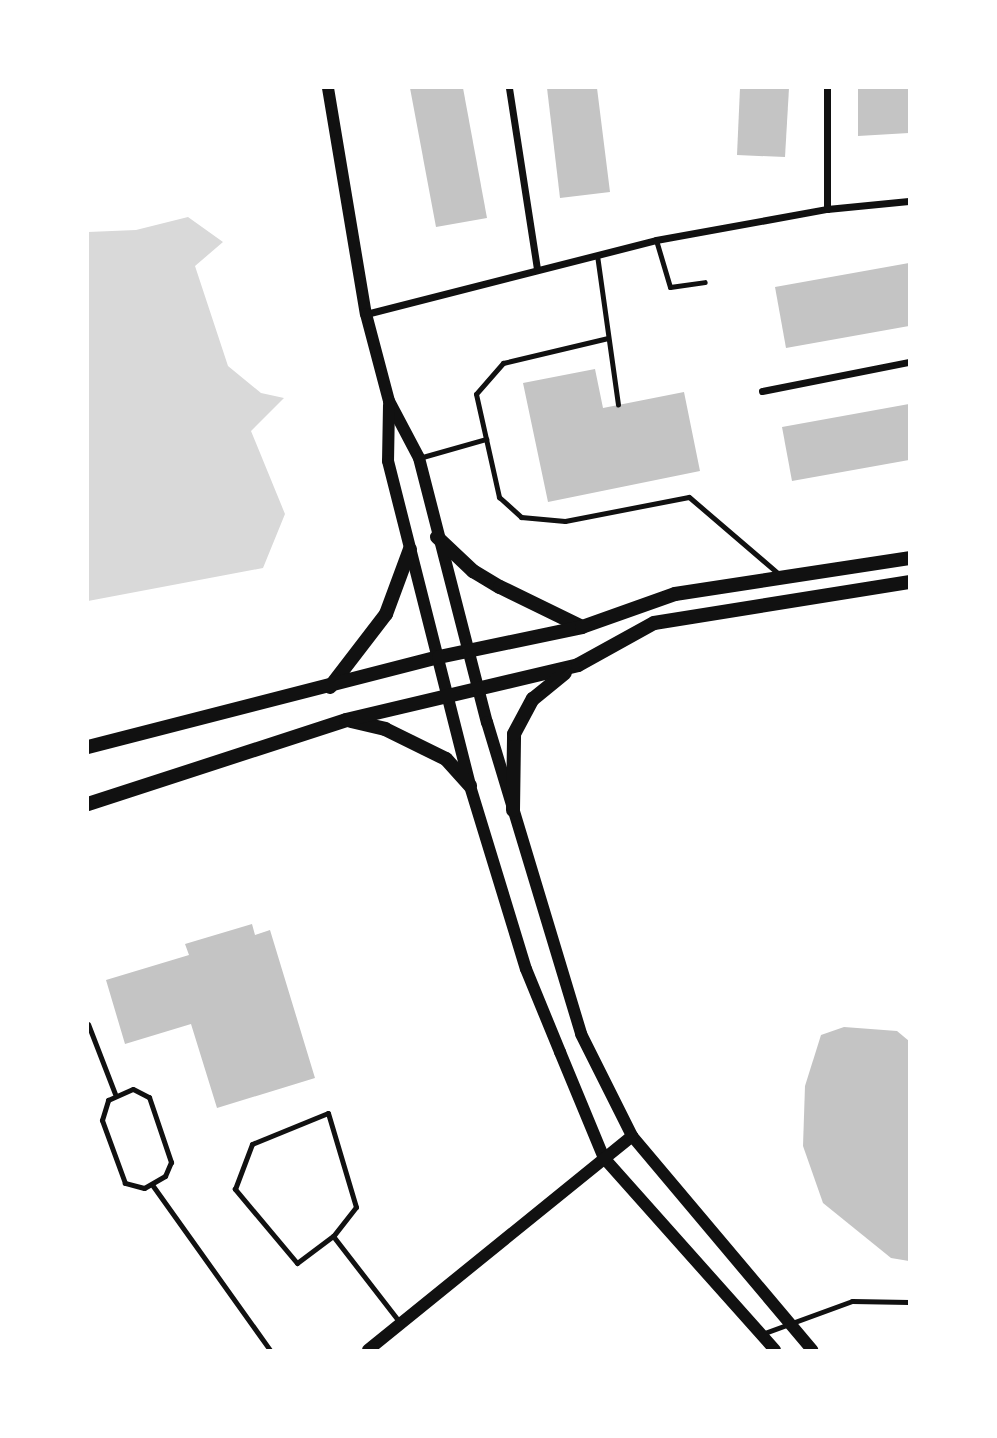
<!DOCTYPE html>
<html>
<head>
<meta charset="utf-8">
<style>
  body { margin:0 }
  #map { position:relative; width:997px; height:1438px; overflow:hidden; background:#fff; font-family:"Golos Text",sans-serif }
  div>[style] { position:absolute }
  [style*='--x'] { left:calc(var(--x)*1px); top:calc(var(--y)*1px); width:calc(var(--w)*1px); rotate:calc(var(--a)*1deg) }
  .water>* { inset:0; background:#d9d9d9 }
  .building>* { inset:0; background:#c4c4c4 }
  .service>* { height:5px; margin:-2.5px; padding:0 2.5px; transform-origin:2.5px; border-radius:2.5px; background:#111 }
  .minor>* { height:7px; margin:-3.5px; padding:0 3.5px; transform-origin:3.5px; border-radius:3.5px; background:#111 }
  .tertiary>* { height:12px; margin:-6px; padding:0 6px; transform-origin:6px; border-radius:6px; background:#111 }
  .secondary>* { height:14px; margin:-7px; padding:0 7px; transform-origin:7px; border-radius:7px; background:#111 }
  span { translate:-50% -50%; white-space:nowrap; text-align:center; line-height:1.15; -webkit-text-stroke:7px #fff; paint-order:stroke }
  .frame { position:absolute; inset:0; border:89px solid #fff; pointer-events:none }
</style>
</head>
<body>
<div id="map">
  <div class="water">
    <div style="clip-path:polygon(188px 217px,223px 242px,195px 266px,228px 366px,261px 393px,284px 398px,251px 431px,285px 514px,263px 568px,88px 601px,88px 232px,136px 230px)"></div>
  </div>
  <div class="building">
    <div style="clip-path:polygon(410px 88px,463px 88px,487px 218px,436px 227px)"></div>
    <div style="clip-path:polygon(547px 88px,597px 88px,610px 192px,560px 198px)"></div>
    <div style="clip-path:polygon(740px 88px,789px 88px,785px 157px,737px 155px)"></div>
    <div style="clip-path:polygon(858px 88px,909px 88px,909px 133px,858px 136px)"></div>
    <div style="clip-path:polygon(909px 263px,909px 326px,786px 348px,775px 287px)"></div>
    <div style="clip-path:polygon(595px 369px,603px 408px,684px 392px,700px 471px,548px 502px,523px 383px)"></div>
    <div style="clip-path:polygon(909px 404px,909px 460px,792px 481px,782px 427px)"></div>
    <div style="clip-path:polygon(252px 924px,255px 935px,270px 930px,315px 1078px,217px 1108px,191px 1024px,125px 1044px,106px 980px,189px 955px,185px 944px)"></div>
    <div style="clip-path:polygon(844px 1027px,897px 1031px,909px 1041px,909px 1261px,891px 1258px,823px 1203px,803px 1146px,805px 1086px,821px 1035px)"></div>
  </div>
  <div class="service">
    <div style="--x:656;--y:240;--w:49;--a:73.4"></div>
    <div style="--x:670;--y:287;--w:35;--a:-8"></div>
    <div style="--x:597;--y:255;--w:151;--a:82"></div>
    <div style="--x:608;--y:338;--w:108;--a:166.6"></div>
    <div style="--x:503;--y:363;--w:41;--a:131.1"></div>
    <div style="--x:476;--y:394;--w:106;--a:77.4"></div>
    <div style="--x:499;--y:497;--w:30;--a:42"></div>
    <div style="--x:521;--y:517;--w:44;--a:5.2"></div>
    <div style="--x:565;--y:521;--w:126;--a:-11"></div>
    <div style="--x:689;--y:497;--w:120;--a:40.6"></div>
    <div style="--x:419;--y:458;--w:70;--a:-15.8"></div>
    <div style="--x:88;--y:1024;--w:75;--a:68.9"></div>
    <div style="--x:133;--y:1089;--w:18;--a:27"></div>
    <div style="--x:149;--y:1097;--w:69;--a:71.3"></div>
    <div style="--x:171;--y:1162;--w:15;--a:113"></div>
    <div style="--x:165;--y:1176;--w:24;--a:150"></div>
    <div style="--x:144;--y:1188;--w:20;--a:-165"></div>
    <div style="--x:125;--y:1183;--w:67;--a:-110.1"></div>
    <div style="--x:102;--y:1120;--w:21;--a:-73"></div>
    <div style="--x:108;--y:1100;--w:27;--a:-24"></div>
    <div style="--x:328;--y:1113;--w:98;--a:73.4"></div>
    <div style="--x:356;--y:1207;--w:37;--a:128"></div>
    <div style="--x:333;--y:1236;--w:45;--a:143.1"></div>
    <div style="--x:297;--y:1263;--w:97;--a:-130"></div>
    <div style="--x:235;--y:1189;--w:48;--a:-69.3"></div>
    <div style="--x:252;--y:1144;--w:82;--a:-22.2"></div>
    <div style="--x:153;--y:1186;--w:201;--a:54.5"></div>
    <div style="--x:333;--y:1236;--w:111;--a:52.3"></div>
    <div style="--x:762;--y:1334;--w:96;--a:-20.1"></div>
    <div style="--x:852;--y:1301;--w:57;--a:1"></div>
  </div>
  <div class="minor">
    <div style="--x:509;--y:88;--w:182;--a:81.2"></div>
    <div style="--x:827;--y:88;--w:121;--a:90"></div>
    <div style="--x:366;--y:314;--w:299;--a:-14.3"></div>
    <div style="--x:656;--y:240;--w:174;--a:-10.3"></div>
    <div style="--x:827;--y:209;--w:82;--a:-5.6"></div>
    <div style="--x:762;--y:391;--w:150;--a:-11.2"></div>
  </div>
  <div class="tertiary">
    <div style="--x:328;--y:88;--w:229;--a:80.5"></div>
    <div style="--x:366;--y:314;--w:90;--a:75.2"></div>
    <div style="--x:389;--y:401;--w:64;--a:62.2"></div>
    <div style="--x:419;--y:458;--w:273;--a:75.6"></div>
    <div style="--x:487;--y:722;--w:326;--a:73.2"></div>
    <div style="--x:581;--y:1034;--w:114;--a:63.4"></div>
    <div style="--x:632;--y:1136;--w:280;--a:49.9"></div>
    <div style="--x:389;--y:405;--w:56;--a:91"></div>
    <div style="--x:388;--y:461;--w:335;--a:75.8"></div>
    <div style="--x:470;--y:786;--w:191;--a:73"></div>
    <div style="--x:526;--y:969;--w:90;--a:67.7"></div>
    <div style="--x:560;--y:1052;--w:115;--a:67.5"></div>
    <div style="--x:604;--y:1158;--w:257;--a:48.3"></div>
    <div style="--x:368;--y:1350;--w:340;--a:-39"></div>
  </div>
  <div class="secondary">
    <div style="--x:437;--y:537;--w:50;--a:43.4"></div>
    <div style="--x:473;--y:571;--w:31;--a:31"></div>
    <div style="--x:500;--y:587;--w:91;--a:26"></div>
    <div style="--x:330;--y:687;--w:92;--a:-52.5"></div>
    <div style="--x:386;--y:614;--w:69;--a:-69.7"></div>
    <div style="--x:351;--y:721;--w:35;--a:13"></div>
    <div style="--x:385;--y:729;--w:68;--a:26.2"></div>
    <div style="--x:446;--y:759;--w:36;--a:48"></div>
    <div style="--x:88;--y:747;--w:362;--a:-14.4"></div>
    <div style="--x:439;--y:657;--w:146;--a:-11.8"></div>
    <div style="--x:582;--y:627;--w:99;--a:-19.5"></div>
    <div style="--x:675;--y:594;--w:237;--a:-8.7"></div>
    <div style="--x:88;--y:804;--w:271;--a:-18"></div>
    <div style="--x:346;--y:720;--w:238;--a:-13.3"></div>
    <div style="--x:578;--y:665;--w:87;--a:-28.9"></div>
    <div style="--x:654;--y:623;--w:258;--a:-9.1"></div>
    <div style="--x:513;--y:810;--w:76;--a:-89.2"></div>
    <div style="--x:514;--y:734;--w:40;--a:-62"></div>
    <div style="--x:533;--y:699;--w:41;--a:-39.1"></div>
  </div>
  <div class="frame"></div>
</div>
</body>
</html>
